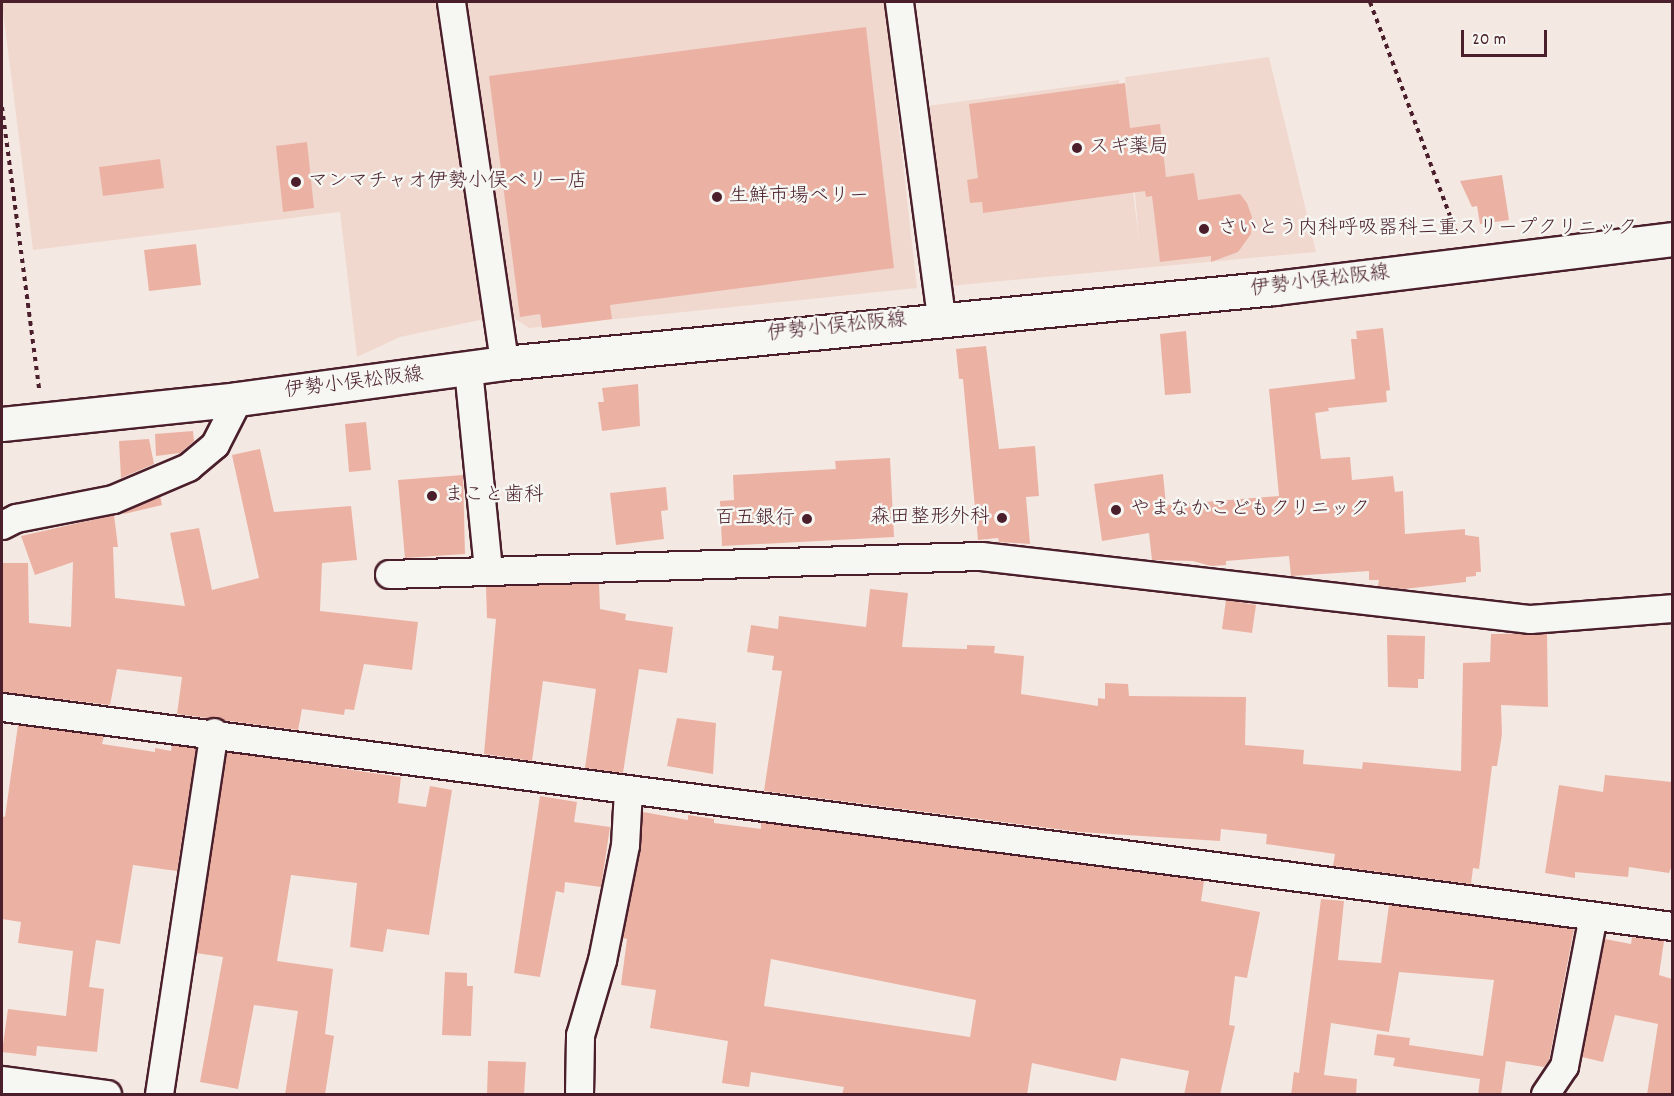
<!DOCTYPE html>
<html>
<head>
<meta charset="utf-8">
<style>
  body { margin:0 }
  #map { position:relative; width:1674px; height:1096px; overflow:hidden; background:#f4e8e2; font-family:Dekko,"Klee One",sans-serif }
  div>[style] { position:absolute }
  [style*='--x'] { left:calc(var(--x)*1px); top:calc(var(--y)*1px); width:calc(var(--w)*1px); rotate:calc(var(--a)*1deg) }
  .built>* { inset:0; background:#f1d8cf }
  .building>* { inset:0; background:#ebb2a4 }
  .path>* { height:4px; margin-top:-2px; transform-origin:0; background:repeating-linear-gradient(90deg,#4a1f2b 0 4.5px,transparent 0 9px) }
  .roads { filter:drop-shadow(2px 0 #4a1f2b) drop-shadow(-2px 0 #4a1f2b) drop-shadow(0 2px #4a1f2b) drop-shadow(0 -2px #4a1f2b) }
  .minor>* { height:27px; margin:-13.5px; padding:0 13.5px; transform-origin:13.5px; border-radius:13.5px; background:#f6f6f2 }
  .major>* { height:33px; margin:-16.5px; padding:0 16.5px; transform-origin:16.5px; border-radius:16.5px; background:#f6f6f2 }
  .dots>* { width:16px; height:16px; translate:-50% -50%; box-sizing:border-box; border:3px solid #f6f6f2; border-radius:50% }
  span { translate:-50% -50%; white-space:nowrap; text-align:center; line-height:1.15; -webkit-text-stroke:5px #f6f6f2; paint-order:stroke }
  .poi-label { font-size:20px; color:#4a1f2b }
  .left { translate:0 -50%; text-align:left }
  .right { translate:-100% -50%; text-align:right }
  .street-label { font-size:20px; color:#4a1f2b }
  .frame { position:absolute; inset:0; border:3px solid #4a1f2b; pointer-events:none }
  .scale { position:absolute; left:1461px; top:30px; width:86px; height:27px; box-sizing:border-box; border:3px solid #4a1f2b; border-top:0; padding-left:8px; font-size:18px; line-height:21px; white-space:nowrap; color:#4a1f2b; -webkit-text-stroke:4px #f6f6f2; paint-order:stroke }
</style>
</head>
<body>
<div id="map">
  <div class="built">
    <div style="clip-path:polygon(885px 2px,917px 288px,529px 328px,508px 314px,400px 337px,357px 357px,340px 212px,33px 250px,2px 3px)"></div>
    <div style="clip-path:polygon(1269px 57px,1316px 252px,949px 286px,927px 106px,1119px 80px,1139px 240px,1125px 77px)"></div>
  </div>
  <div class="building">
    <div style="clip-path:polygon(866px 27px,894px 268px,610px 305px,612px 319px,542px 328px,540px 314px,520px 317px,489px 76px)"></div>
    <div style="clip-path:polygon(1125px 83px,1130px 128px,1160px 124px,1166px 177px,1194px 173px,1198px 200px,1240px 194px,1247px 203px,1252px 217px,1251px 234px,1238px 252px,1211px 262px,1211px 256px,1160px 262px,1152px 196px,1146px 197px,1145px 191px,983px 213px,982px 202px,970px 203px,967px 180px,978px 178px,969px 104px)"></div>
    <div style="clip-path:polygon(307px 142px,314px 208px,283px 212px,276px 146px)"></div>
    <div style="clip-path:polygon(160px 159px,164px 188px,103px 196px,99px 167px)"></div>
    <div style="clip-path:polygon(1502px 175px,1509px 220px,1480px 224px,1477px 206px,1472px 207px,1460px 181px)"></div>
    <div style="clip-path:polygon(196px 244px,201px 285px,149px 291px,144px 250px)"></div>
    <div style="clip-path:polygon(1383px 328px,1390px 390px,1386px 391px,1387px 402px,1328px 408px,1329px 411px,1315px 413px,1321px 459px,1350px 457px,1352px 480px,1393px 476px,1395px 492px,1403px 491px,1405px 534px,1465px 529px,1465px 535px,1479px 537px,1481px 572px,1476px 572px,1476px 576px,1466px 577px,1466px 582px,1404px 589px,1378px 586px,1379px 580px,1369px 580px,1369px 571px,1291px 576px,1289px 556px,1226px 561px,1226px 565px,1211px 566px,1193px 561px,1152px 560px,1149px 533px,1102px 541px,1094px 484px,1163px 474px,1166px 505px,1279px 496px,1269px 389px,1355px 379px,1351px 339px,1357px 339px,1356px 331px)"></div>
    <div style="clip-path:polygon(1186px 331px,1191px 393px,1165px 395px,1160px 334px)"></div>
    <div style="clip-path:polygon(986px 346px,999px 449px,1035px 446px,1039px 496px,1026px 497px,1030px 544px,999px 542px,998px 538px,978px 540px,963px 379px,959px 379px,956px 349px)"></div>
    <div style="clip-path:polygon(638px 384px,640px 426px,602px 431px,598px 402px,604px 402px,602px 388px)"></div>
    <div style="clip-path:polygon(366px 422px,371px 470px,349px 472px,345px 424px)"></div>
    <div style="clip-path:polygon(193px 431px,194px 441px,180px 453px,156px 456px,155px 434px)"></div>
    <div style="clip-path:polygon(149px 439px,154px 464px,121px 478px,119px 441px)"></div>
    <div style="clip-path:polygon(260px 449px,274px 512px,351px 506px,357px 560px,322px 563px,320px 611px,418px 622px,412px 670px,364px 664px,354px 710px,345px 709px,344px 715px,302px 709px,298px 730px,177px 714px,182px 677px,117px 669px,110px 705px,2px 692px,2px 563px,28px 563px,29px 623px,71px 627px,73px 562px,35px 575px,21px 536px,114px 515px,118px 547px,113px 547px,115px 598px,185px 606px,170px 533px,199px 528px,212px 590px,259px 578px,232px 455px)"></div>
    <div style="clip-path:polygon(890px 458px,894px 537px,722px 546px,720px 501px,734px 500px,733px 475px,836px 469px,835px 461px)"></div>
    <div style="clip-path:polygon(463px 475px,465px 554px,405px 558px,398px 480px)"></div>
    <div style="clip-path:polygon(666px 487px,668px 510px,661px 511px,664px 539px,616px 545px,610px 493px)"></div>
    <div style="clip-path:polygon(160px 496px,162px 505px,124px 514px,123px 512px)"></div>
    <div style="clip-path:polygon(599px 583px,600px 609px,626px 614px,625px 620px,673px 627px,667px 673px,639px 669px,623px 773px,585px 768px,596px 689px,543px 681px,532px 761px,484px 754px,496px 619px,487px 618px,486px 587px)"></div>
    <div style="clip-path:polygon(870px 589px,908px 593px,902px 647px,967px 649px,967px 645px,995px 646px,994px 653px,1024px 656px,1021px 694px,1098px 706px,1098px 698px,1105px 699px,1105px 683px,1128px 684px,1129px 696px,1246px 697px,1245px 745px,1304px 750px,1303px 764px,1362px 769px,1363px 762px,1461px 771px,1463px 663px,1490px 662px,1491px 634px,1547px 633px,1548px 707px,1501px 705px,1502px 734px,1497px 766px,1492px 766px,1479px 869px,1473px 868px,1471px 884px,1333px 866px,1335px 854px,1266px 844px,1267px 834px,1221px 829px,1220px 841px,1080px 832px,764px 791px,782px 671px,772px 670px,774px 656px,747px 652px,751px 625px,778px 629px,779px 616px,866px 627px)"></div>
    <div style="clip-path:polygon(1226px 600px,1256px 605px,1252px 633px,1222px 629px)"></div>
    <div style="clip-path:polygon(1387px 635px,1425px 636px,1424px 679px,1418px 679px,1418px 688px,1388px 687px)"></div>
    <div style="clip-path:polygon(677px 718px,716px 723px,713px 774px,667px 766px)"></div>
    <div style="clip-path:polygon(18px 725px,104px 736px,102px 744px,155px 752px,155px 748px,171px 751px,172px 745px,196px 748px,177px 871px,133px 865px,120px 944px,96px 940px,89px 987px,104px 989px,97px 1052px,37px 1046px,36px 1056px,2px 1052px,8px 1009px,66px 1016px,73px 951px,18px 943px,21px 922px,2px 919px,2px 816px,5px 817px)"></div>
    <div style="clip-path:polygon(227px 752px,401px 777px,398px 803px,426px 807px,430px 786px,452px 790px,429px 935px,387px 929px,383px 952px,350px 947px,357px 883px,291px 875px,277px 961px,333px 969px,325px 1034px,334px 1036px,325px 1095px,285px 1095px,298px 1011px,254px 1005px,238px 1089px,200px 1082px,223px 957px,196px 953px)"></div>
    <div style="clip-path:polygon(1605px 775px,1672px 782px,1672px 865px,1669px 873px,1629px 867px,1628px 877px,1575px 872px,1575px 878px,1545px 873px,1559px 785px,1603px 792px)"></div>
    <div style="clip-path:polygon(540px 796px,577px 802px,574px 822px,610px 827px,601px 887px,565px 882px,564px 893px,556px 891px,540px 977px,514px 973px)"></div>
    <div style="clip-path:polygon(evenodd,643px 812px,688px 820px,688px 815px,714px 819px,714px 823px,761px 829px,761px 822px,1204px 881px,1201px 901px,1260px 912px,1247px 978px,1235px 976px,1229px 1025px,1235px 1026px,1220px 1095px,1184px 1095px,1189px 1071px,1121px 1058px,1116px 1081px,1032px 1063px,1027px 1095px,842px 1095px,844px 1087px,751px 1072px,749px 1087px,722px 1083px,728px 1041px,650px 1028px,656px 990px,621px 985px,627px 939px,622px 938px,640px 848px,643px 812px,771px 959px,976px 1000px,970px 1037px,764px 1006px,771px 959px)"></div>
    <div style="clip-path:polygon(1321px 899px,1344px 901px,1338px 960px,1381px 963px,1389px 905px,1574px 929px,1549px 1060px,1544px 1067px,1506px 1061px,1501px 1095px,1478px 1095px,1480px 1079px,1393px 1066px,1395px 1058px,1374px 1055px,1377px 1034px,1410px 1038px,1409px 1045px,1483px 1056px,1494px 980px,1399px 972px,1389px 1032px,1331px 1023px,1324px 1075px,1357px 1079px,1356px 1095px,1291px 1095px,1294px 1072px,1299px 1073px)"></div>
    <div style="clip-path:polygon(1632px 937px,1664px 941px,1659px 975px,1672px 979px,1672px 1095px,1647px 1095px,1658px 1024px,1615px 1015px,1603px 1062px,1582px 1057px,1605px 939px,1631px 944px)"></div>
    <div style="clip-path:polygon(445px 972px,467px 973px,467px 986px,473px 986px,471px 1036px,442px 1035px)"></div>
    <div style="clip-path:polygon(488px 1061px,526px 1062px,524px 1095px,487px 1095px)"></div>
  </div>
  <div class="path">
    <div style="--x:1370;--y:2;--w:249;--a:69.5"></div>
    <div style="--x:2;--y:107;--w:284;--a:82.5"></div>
  </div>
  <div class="roads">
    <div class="minor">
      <div style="--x:451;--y:2;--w:365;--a:81.6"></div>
      <div style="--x:899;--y:2;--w:318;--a:82.4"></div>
      <div style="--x:468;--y:369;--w:202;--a:84.3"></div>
      <div style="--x:2;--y:525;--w:16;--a:-27"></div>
      <div style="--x:16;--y:518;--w:99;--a:-11.1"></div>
      <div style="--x:113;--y:499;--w:82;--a:-23.1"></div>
      <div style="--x:188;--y:467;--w:35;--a:-40"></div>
      <div style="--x:215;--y:444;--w:51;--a:-62.9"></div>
      <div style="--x:389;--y:574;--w:592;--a:-1.74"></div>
      <div style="--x:981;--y:556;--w:553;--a:6.55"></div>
      <div style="--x:1530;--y:619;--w:142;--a:-4.4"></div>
      <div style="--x:2;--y:707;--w:1684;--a:7.47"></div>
      <div style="--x:2;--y:1080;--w:106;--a:7.6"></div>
      <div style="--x:159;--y:1094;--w:366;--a:-81.4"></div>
      <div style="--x:579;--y:1094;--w:59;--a:-89"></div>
      <div style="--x:580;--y:1035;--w:78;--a:-73.7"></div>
      <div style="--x:602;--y:960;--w:117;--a:-78.7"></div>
      <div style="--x:625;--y:845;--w:55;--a:-86.9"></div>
      <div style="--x:1545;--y:1094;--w:34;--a:-56"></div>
      <div style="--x:1564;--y:1066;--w:153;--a:-79.1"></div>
    </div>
    <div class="major">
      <div style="--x:2;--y:424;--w:237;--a:-6"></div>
      <div style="--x:238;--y:399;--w:268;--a:-7.7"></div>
      <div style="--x:504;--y:363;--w:774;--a:-5.56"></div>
      <div style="--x:1274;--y:288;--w:401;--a:-7"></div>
    </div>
  </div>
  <div class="dots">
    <div style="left:1077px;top:148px;background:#4a1f2b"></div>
    <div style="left:296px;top:182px;background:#4a1f2b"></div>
    <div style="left:717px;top:197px;background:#4a1f2b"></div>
    <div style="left:1204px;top:229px;background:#4a1f2b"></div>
    <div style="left:432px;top:496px;background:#4a1f2b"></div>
    <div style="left:1116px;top:510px;background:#4a1f2b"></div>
    <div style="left:1002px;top:518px;background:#4a1f2b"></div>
    <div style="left:807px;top:519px;background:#4a1f2b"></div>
  </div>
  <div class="poi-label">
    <span class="left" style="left:1089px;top:148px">スギ薬局</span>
    <span class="left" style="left:308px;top:182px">マンマチャオ伊勢小俣ベリー店</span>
    <span class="left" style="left:729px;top:197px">生鮮市場ベリー</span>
    <span class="left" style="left:1218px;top:229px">さいとう内科呼吸器科三重スリープクリニック</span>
    <span class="left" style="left:444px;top:496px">まこと歯科</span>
    <span class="left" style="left:1130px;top:510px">やまなかこどもクリニック</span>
    <span class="right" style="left:990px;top:518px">森田整形外科</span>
    <span class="right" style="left:795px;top:519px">百五銀行</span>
  </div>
  <div class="street-label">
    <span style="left:1320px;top:282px;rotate:-7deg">伊勢小俣松阪線</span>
    <span style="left:837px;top:328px;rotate:-6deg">伊勢小俣松阪線</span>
    <span style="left:354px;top:384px;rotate:-7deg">伊勢小俣松阪線</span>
  </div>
  <div class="frame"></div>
  <div class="scale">20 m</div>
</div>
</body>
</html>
